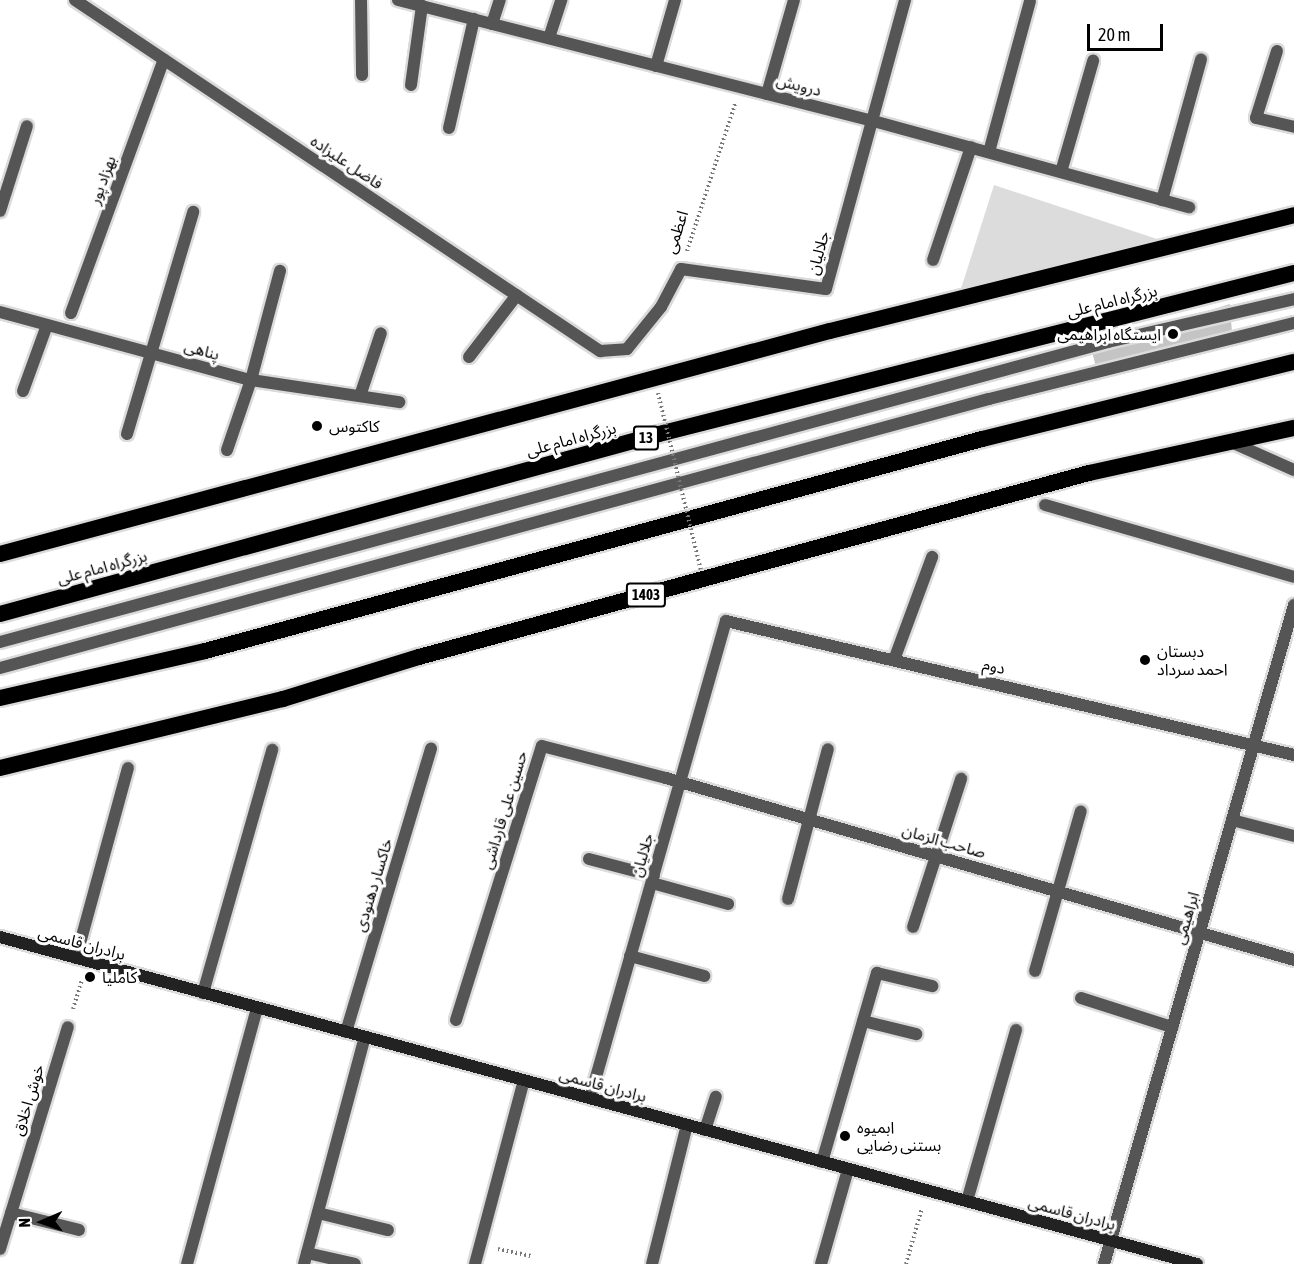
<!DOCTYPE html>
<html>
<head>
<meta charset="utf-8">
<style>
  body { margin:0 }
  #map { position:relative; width:1294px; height:1264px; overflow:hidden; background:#fff; font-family:"Asap Condensed","Noto Sans Arabic",sans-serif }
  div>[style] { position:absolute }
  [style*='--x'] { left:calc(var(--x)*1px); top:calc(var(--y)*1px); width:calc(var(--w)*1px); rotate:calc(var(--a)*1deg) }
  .green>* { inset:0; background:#dcdcdc }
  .building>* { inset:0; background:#c4c4c4 }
  .path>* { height:4px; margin-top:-2px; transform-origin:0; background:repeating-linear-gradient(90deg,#777 0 1.5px,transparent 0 4.5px) }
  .roads { filter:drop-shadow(2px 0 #dbdbdb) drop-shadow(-2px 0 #dbdbdb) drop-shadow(0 2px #dbdbdb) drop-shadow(0 -2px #dbdbdb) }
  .service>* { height:12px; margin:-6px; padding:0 6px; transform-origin:6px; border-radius:6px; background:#555 }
  .minor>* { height:12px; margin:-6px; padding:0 6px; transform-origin:6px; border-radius:6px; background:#555 }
  .secondary>* { height:12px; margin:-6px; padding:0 6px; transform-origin:6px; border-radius:6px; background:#222 }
  .trunk>* { height:16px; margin:-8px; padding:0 8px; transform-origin:8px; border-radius:8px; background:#000 }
  .path-bridge>* { height:4px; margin-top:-2px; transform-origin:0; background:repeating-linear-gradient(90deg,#777 0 1.5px,transparent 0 4.5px) }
  .dots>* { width:16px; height:16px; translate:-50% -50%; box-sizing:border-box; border:3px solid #fff; border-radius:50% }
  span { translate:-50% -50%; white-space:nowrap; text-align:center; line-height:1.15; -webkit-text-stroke:6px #fff; paint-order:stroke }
  .shield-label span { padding:2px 4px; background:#fff; border:2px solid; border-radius:4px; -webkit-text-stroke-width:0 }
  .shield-label { font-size:15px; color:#000; font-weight:700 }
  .street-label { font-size:16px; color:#000 }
  .poi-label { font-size:16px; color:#000 }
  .right { translate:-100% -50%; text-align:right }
  .left { translate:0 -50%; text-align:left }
  .north { position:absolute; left:12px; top:1192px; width:60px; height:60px; -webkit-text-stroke:4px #fff; paint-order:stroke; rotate:268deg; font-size:16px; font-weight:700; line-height:24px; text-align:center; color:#000 }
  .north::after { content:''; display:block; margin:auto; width:21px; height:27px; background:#000; clip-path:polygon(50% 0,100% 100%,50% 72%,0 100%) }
  .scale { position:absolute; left:1087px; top:24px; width:76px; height:27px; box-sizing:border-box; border:3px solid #000; border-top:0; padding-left:8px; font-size:18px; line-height:21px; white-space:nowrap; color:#000; -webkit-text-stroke:4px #fff; paint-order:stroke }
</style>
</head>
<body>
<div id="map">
  <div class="green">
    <div style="clip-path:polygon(994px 185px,1169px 243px,959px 295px)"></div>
  </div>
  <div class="building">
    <div style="clip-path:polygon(1230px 304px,1232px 334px,1097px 371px,1091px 348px)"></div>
  </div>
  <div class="path">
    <div style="--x:687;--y:251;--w:155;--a:-71.9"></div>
    <div style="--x:73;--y:1009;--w:31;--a:-73"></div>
    <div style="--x:498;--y:1249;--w:35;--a:12"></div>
    <div style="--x:906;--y:1264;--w:58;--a:-74.1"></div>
  </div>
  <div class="roads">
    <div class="service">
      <div style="--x:1231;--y:442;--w:69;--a:24"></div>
      <div style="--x:0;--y:642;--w:1148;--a:-15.15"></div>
      <div style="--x:1108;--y:342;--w:191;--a:-13"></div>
      <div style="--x:0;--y:668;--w:1025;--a:-15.22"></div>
      <div style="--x:989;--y:399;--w:314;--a:-14"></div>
      <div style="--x:705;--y:1130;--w:35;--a:-72"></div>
    </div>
    <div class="minor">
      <div style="--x:75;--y:0;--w:632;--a:33.77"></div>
      <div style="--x:600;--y:351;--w:27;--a:-4"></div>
      <div style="--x:627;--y:349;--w:54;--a:-51"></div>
      <div style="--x:661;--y:307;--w:43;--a:-62.2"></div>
      <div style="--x:681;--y:269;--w:146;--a:7.9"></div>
      <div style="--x:826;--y:289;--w:300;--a:-74.7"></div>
      <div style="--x:361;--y:0;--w:75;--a:89.2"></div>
      <div style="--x:398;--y:0;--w:487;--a:14.3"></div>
      <div style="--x:870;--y:120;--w:331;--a:15.3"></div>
      <div style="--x:492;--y:24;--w:25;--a:-72"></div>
      <div style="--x:549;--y:38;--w:40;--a:-72"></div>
      <div style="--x:1277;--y:51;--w:70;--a:107.4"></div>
      <div style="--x:1256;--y:118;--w:39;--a:13"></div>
      <div style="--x:656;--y:66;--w:69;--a:-73.9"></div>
      <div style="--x:411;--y:85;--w:80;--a:-82.1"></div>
      <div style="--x:767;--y:94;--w:98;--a:-74"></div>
      <div style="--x:449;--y:128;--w:112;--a:-77.1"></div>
      <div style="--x:989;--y:152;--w:156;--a:-74.8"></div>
      <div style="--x:1061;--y:172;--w:116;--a:-73.9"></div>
      <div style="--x:1162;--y:200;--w:146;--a:-74.5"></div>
      <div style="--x:0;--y:211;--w:89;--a:-72.4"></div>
      <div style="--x:933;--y:260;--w:119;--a:-71.4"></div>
      <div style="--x:0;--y:312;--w:260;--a:15.2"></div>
      <div style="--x:251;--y:380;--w:150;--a:8.5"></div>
      <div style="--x:71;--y:313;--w:270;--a:-69.9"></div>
      <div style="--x:469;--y:357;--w:78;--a:-52.3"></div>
      <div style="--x:23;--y:391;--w:70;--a:-70"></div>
      <div style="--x:360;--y:396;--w:66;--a:-71.6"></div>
      <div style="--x:127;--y:434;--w:232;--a:-73.4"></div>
      <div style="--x:227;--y:450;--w:74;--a:-71.1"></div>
      <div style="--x:251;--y:380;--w:113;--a:-75.1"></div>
      <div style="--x:1045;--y:505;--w:259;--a:16.1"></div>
      <div style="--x:894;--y:660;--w:110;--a:-69.7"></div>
      <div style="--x:1232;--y:820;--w:64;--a:14.5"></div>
      <div style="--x:589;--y:859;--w:67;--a:14.7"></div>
      <div style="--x:652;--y:883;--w:79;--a:15.4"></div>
      <div style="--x:788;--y:899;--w:155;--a:-75.1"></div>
      <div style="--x:913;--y:927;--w:156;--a:-72"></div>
      <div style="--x:630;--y:956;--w:77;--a:15.1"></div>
      <div style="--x:76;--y:958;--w:197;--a:-74.7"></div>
      <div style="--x:1035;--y:971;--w:166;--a:-74"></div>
      <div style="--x:203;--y:993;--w:253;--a:-74.1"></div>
      <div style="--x:1081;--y:998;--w:96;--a:17.7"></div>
      <div style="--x:456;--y:1020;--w:287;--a:-72.6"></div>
      <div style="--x:542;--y:746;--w:128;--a:14.5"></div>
      <div style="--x:666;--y:778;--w:654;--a:16.16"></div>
      <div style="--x:863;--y:1021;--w:55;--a:13.8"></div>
      <div style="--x:346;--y:1032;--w:296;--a:-73.3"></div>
      <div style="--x:590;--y:1098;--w:496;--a:-74.1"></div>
      <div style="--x:726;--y:621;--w:584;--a:13.27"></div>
      <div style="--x:822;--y:1162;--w:197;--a:-73.8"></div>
      <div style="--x:877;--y:973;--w:57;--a:13.3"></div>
      <div style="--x:967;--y:1201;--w:178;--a:-74"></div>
      <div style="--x:11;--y:1213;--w:70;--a:14"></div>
      <div style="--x:318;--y:1213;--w:72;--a:13.7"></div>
      <div style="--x:0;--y:1249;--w:232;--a:-73"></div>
      <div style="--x:307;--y:1253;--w:49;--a:12.9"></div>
      <div style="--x:187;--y:1264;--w:265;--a:-74.7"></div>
      <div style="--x:304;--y:1264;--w:235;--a:-75"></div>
      <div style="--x:475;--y:1264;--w:190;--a:-75.1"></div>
      <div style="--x:652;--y:1264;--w:143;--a:-75.9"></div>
      <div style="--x:821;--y:1264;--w:99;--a:-74.1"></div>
      <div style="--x:1104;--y:1264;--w:686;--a:-73.92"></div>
    </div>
    <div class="secondary">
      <div style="--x:0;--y:937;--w:1241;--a:15.28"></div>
    </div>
    <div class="trunk">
      <div style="--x:0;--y:554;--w:859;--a:-15.04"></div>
      <div style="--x:830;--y:331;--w:478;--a:-14"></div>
      <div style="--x:0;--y:614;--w:683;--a:-15.28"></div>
      <div style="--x:659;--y:434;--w:655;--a:-14.23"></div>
      <div style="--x:0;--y:698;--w:210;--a:-12.9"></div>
      <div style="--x:205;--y:651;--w:805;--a:-15.26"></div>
      <div style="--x:982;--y:439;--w:321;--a:-13.9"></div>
      <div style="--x:0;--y:768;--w:291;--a:-13.7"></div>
      <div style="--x:283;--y:699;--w:142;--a:-17.2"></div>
      <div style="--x:419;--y:657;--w:695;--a:-15.36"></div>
      <div style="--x:1089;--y:473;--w:210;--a:-12.4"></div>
    </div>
  </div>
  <div class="path-bridge">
    <div style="--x:658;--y:393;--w:183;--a:76.4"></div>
  </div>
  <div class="dots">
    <div style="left:1173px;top:334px;background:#000"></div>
    <div style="left:317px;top:426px;background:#000"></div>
    <div style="left:1145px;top:660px;background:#000"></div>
    <div style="left:90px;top:977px;background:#000"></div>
    <div style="left:845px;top:1136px;background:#000"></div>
  </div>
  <div class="shield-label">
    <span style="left:646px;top:438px">13</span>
    <span style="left:646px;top:595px">1403</span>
  </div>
  <div class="street-label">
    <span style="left:799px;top:85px;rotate:14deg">درویش</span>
    <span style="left:347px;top:162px;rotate:34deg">فاضل علیزاده</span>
    <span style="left:102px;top:180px;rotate:-70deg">بهزاد پور</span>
    <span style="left:676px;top:232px;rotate:-72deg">اعظمی</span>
    <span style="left:818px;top:253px;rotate:-75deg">جلالیان</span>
    <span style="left:1112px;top:301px;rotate:-14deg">بزرگراه امام علی</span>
    <span style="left:202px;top:350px;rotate:15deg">پناهی</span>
    <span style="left:571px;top:439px;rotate:-15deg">بزرگراه امام علی</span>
    <span style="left:102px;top:567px;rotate:-15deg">بزرگراه امام علی</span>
    <span style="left:994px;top:666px;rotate:13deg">دوم</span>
    <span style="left:504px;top:810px;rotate:-73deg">حسین علی قارداشی</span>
    <span style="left:944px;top:841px;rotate:16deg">صاحب الزمان</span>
    <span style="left:642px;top:855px;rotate:-74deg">جلالیان</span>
    <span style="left:373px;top:885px;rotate:-73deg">خاکسار دهنودی</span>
    <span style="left:1186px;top:918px;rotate:-74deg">ابراهیمی</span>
    <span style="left:82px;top:943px;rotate:15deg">برادران قاسمی</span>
    <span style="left:603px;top:1085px;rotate:15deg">برادران قاسمی</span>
    <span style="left:28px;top:1100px;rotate:-73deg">خوش اخلاق</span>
    <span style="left:1072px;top:1213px;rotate:15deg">برادران قاسمی</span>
  </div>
  <div class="poi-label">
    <span class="right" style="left:1161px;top:334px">ایستگاه ابراهیمی</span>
    <span class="left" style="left:329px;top:426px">کاکتوس</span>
    <span class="left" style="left:1157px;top:660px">دبستان<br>احمد سرداد</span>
    <span class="left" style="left:102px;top:977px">کاملیا</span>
    <span class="left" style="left:857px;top:1136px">ابمیوه<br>بستنی رضایی</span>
  </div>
  <div class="north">N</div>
  <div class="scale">20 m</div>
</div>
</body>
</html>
